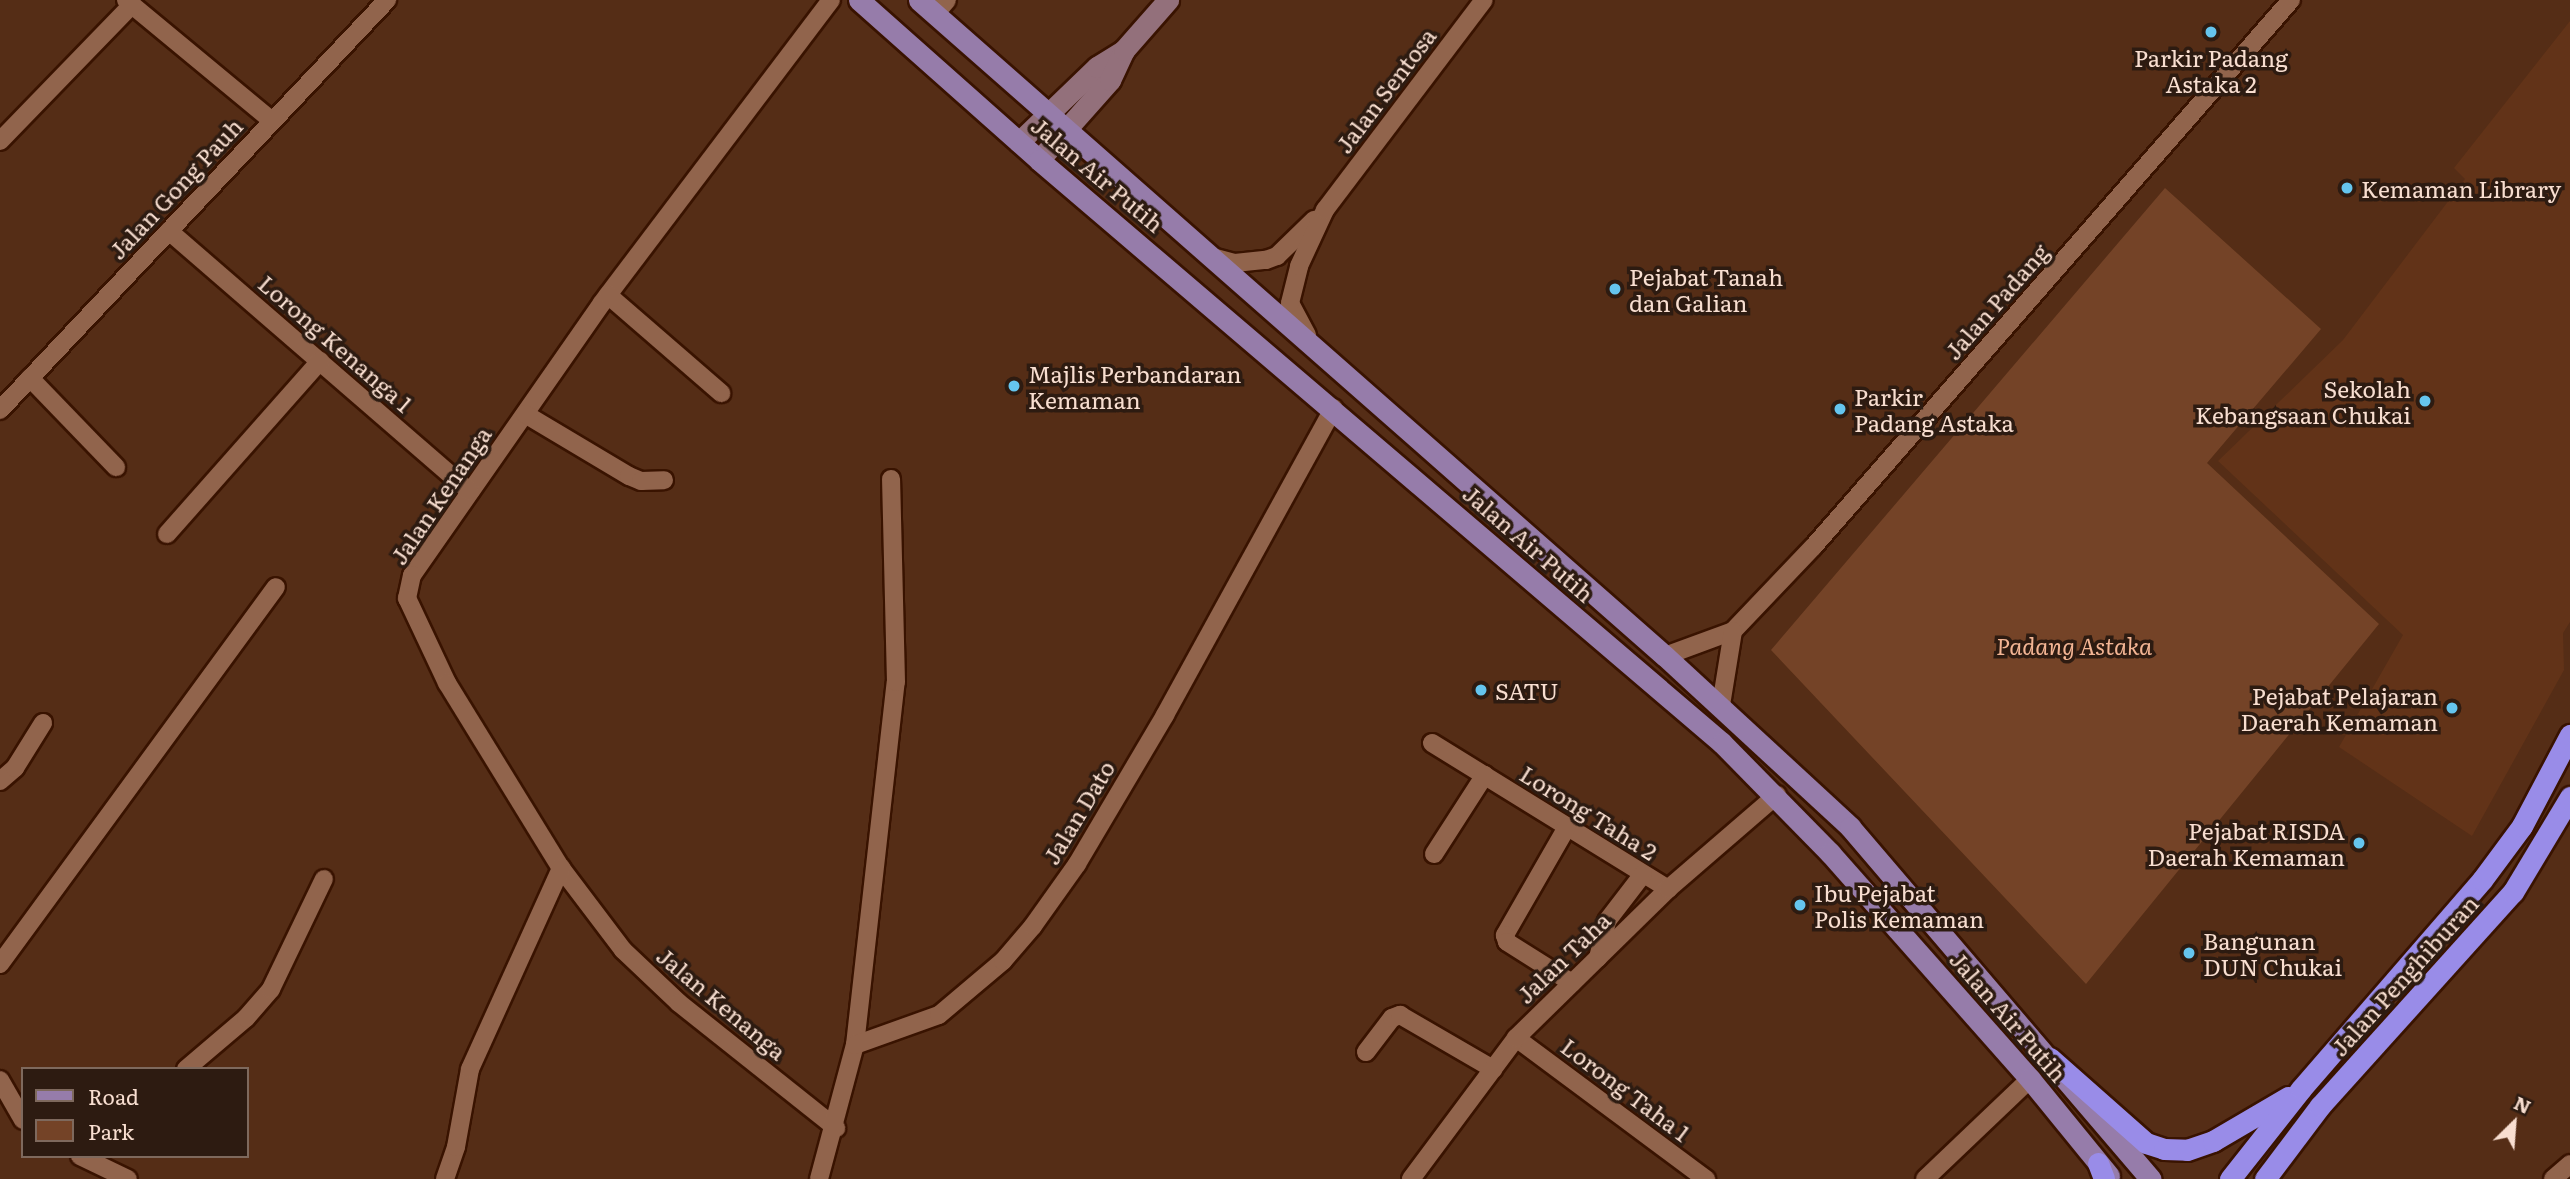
<!DOCTYPE html>
<html>
<head>
<meta charset="utf-8">
<style>
  body { margin:0 }
  #map { position:relative; width:2570px; height:1179px; overflow:hidden; background:#552d16; font-family:Literata,serif }
  div>[style] { position:absolute }
  [style*='--x'] { left:calc(var(--x)*1px); top:calc(var(--y)*1px); width:calc(var(--w)*1px); rotate:calc(var(--a)*1deg) }
  .built>* { inset:0; background:#623318 }
  .green>* { inset:0; background:#744327 }
  .roads { filter:drop-shadow(2px 0 #391300) drop-shadow(-2px 0 #391300) drop-shadow(0 2px #391300) drop-shadow(0 -2px #391300) }
  .street>* { height:18px; margin:-9px; padding:0 9px; transform-origin:9px; border-radius:9px; background:#91644c }
  .secondary>* { height:21px; margin:-10.5px; padding:0 10.5px; transform-origin:10.5px; border-radius:10.5px; background:#93707b }
  .primary>* { height:21px; margin:-10.5px; padding:0 10.5px; transform-origin:10.5px; border-radius:10.5px; background:#967caa }
  .highway>* { height:21px; margin:-10.5px; padding:0 10.5px; transform-origin:10.5px; border-radius:10.5px; background:#998ce8 }
  .dots>* { width:19px; height:19px; translate:-50% -50%; box-sizing:border-box; border:4px solid #2d1b11; border-radius:50% }
  span { translate:-50% -50%; white-space:nowrap; text-align:center; line-height:1.15; -webkit-text-stroke:7px #2d1b11; paint-order:stroke }
  .poi-label { font-size:23px; color:#f8ded0 }
  .left { translate:0 -50%; text-align:left }
  .right { translate:-100% -50%; text-align:right }
  .street-label { font-size:23px; color:#f8ded0 }
  .park-label { font-size:23px; color:#f3b594; font-style:italic }
  .legend { position:absolute; left:21px; top:1067px; width:228px; height:91px; box-sizing:border-box; background:#2d1b11; border:2px solid #7e695d; margin:0; padding:9px 12px; list-style:none; font-size:21px; color:#f8ded0 }
  .legend li { display:flex; align-items:center; gap:14px; height:35px }
  .legend b { width:35px; border:2px solid #7e695d }
  .north { position:absolute; left:2479px; top:1088px; width:70px; height:70px; -webkit-text-stroke:5px #2d1b11; paint-order:stroke; rotate:25deg; font-size:19px; font-weight:700; line-height:28px; text-align:center; color:#f8ded0 }
  .north::after { content:''; display:block; margin:auto; width:24px; height:32px; background:#f8ded0; clip-path:polygon(50% 0,100% 100%,50% 72%,0 100%) }
</style>
</head>
<body>
<div id="map">
  <div class="built">
    <div style="clip-path:polygon(2570px 21px,2570px 622px,2563px 633px,2564px 670px,2472px 836px,2339px 747px,2403px 635px,2218px 461px,2343px 340px,2465px 179px,2454px 168px)"></div>
  </div>
  <div class="green">
    <div style="clip-path:polygon(2165px 188px,2321px 329px,2207px 463px,2379px 624px,2086px 984px,1771px 650px)"></div>
  </div>
  <div class="roads">
    <div class="street">
      <div style="--x:126;--y:0;--w:188;--a:39.6"></div>
      <div style="--x:831;--y:0;--w:380;--a:127.1"></div>
      <div style="--x:602;--y:303;--w:332;--a:124.9"></div>
      <div style="--x:412;--y:575;--w:24;--a:102"></div>
      <div style="--x:407;--y:598;--w:94;--a:64.8"></div>
      <div style="--x:447;--y:683;--w:217;--a:58.4"></div>
      <div style="--x:561;--y:868;--w:103;--a:52.9"></div>
      <div style="--x:623;--y:950;--w:77;--a:43.4"></div>
      <div style="--x:679;--y:1003;--w:201;--a:38.5"></div>
      <div style="--x:935;--y:14;--w:18;--a:-49"></div>
      <div style="--x:0;--y:141;--w:190;--a:-45.9"></div>
      <div style="--x:169;--y:231;--w:398;--a:40.9"></div>
      <div style="--x:1212;--y:257;--w:24;--a:15"></div>
      <div style="--x:1235;--y:263;--w:31;--a:-6"></div>
      <div style="--x:1266;--y:260;--w:12;--a:-20"></div>
      <div style="--x:1277;--y:256;--w:52;--a:-44.2"></div>
      <div style="--x:608;--y:295;--w:150;--a:40.9"></div>
      <div style="--x:1307;--y:335;--w:36;--a:-118"></div>
      <div style="--x:1290;--y:303;--w:38;--a:-76"></div>
      <div style="--x:1299;--y:266;--w:62;--a:-65.1"></div>
      <div style="--x:1325;--y:210;--w:263;--a:-52.9"></div>
      <div style="--x:30;--y:378;--w:124;--a:46"></div>
      <div style="--x:0;--y:410;--w:564;--a:-46.65"></div>
      <div style="--x:525;--y:414;--w:121;--a:30.8"></div>
      <div style="--x:629;--y:476;--w:13;--a:23"></div>
      <div style="--x:641;--y:481;--w:23;--a:-2"></div>
      <div style="--x:167;--y:534;--w:231;--a:-48.5"></div>
      <div style="--x:1665;--y:656;--w:72;--a:-20.2"></div>
      <div style="--x:1733;--y:631;--w:117;--a:-46.4"></div>
      <div style="--x:1814;--y:546;--w:725;--a:-48.86"></div>
      <div style="--x:1721;--y:705;--w:75;--a:-80.8"></div>
      <div style="--x:1432;--y:743;--w:278;--a:31.7"></div>
      <div style="--x:0;--y:781;--w:20;--a:-41"></div>
      <div style="--x:15;--y:768;--w:53;--a:-58.1"></div>
      <div style="--x:1567;--y:827;--w:125;--a:119.9"></div>
      <div style="--x:1505;--y:935;--w:7;--a:74"></div>
      <div style="--x:1507;--y:942;--w:77;--a:32.2"></div>
      <div style="--x:1434;--y:854;--w:94;--a:-57.2"></div>
      <div style="--x:1598;--y:958;--w:38;--a:-76"></div>
      <div style="--x:1607;--y:921;--w:59;--a:-52.5"></div>
      <div style="--x:0;--y:964;--w:467;--a:-53.8"></div>
      <div style="--x:1516;--y:1038;--w:237;--a:36.6"></div>
      <div style="--x:855;--y:1045;--w:365;--a:-83.6"></div>
      <div style="--x:896;--y:682;--w:203;--a:-91.4"></div>
      <div style="--x:1366;--y:1052;--w:43;--a:-52.6"></div>
      <div style="--x:1392;--y:1018;--w:9;--a:-21"></div>
      <div style="--x:1400;--y:1015;--w:108;--a:30.1"></div>
      <div style="--x:186;--y:1069;--w:79;--a:-40.4"></div>
      <div style="--x:246;--y:1018;--w:38;--a:-49"></div>
      <div style="--x:271;--y:989;--w:122;--a:-64.3"></div>
      <div style="--x:0;--y:1080;--w:46;--a:60.1"></div>
      <div style="--x:80;--y:1156;--w:53;--a:25.6"></div>
      <div style="--x:445;--y:1179;--w:34;--a:-71"></div>
      <div style="--x:456;--y:1147;--w:79;--a:-79.8"></div>
      <div style="--x:470;--y:1069;--w:221;--a:-65.6"></div>
      <div style="--x:819;--y:1179;--w:139;--a:-75"></div>
      <div style="--x:855;--y:1045;--w:89;--a:-19.7"></div>
      <div style="--x:939;--y:1015;--w:84;--a:-40.2"></div>
      <div style="--x:1003;--y:961;--w:46;--a:-49.4"></div>
      <div style="--x:1033;--y:926;--w:76;--a:-54.6"></div>
      <div style="--x:1077;--y:864;--w:173;--a:-59.4"></div>
      <div style="--x:1165;--y:715;--w:350;--a:-61.2"></div>
      <div style="--x:1411;--y:1179;--w:176;--a:-53.3"></div>
      <div style="--x:1516;--y:1038;--w:213;--a:-44.4"></div>
      <div style="--x:1668;--y:889;--w:144;--a:-40.8"></div>
      <div style="--x:1925;--y:1179;--w:145;--a:-43.6"></div>
      <div style="--x:2553;--y:1179;--w:23;--a:-41"></div>
    </div>
    <div class="secondary">
      <div style="--x:1019;--y:142;--w:108;--a:-43.9"></div>
      <div style="--x:1097;--y:67;--w:32;--a:-32"></div>
      <div style="--x:1039;--y:160;--w:107;--a:-48.4"></div>
      <div style="--x:1110;--y:80;--w:33;--a:-65"></div>
      <div style="--x:1124;--y:50;--w:67;--a:-48.7"></div>
    </div>
    <div class="primary">
      <div style="--x:859;--y:0;--w:241;--a:41.6"></div>
      <div style="--x:1039;--y:160;--w:898;--a:40.48"></div>
      <div style="--x:1722;--y:743;--w:154;--a:45.5"></div>
      <div style="--x:1830;--y:853;--w:302;--a:48.5"></div>
      <div style="--x:2030;--y:1079;--w:125;--a:50.8"></div>
      <div style="--x:919;--y:0;--w:993;--a:41.33"></div>
      <div style="--x:1665;--y:656;--w:252;--a:42.7"></div>
      <div style="--x:1850;--y:827;--w:463;--a:49.5"></div>
    </div>
    <div class="highway">
      <div style="--x:2050;--y:1058;--w:128;--a:41.5"></div>
      <div style="--x:2146;--y:1143;--w:19;--a:18"></div>
      <div style="--x:2164;--y:1149;--w:23;--a:2"></div>
      <div style="--x:2187;--y:1150;--w:28;--a:-19"></div>
      <div style="--x:2213;--y:1141;--w:87;--a:-30.4"></div>
      <div style="--x:2098;--y:1163;--w:17;--a:69"></div>
      <div style="--x:2230;--y:1179;--w:115;--a:-51.7"></div>
      <div style="--x:2301;--y:1089;--w:276;--a:-49.1"></div>
      <div style="--x:2482;--y:880;--w:67;--a:-53.5"></div>
      <div style="--x:2522;--y:826;--w:103;--a:-62.2"></div>
      <div style="--x:2265;--y:1179;--w:91;--a:-53"></div>
      <div style="--x:2320;--y:1106;--w:288;--a:-48"></div>
      <div style="--x:2513;--y:892;--w:111;--a:-59"></div>
    </div>
  </div>
  <div class="dots">
    <div style="left:2211px;top:32px;background:#65c5ee"></div>
    <div style="left:2347px;top:188px;background:#65c5ee"></div>
    <div style="left:1615px;top:289px;background:#65c5ee"></div>
    <div style="left:1014px;top:386px;background:#65c5ee"></div>
    <div style="left:2425px;top:401px;background:#65c5ee"></div>
    <div style="left:1840px;top:409px;background:#65c5ee"></div>
    <div style="left:1481px;top:690px;background:#65c5ee"></div>
    <div style="left:2452px;top:708px;background:#65c5ee"></div>
    <div style="left:2359px;top:843px;background:#65c5ee"></div>
    <div style="left:1800px;top:905px;background:#65c5ee"></div>
    <div style="left:2189px;top:953px;background:#65c5ee"></div>
  </div>
  <div class="poi-label">
    <span style="left:2211px;top:70px">Parkir Padang<br>Astaka 2</span>
    <span class="left" style="left:2361px;top:188px">Kemaman Library</span>
    <span class="left" style="left:1629px;top:289px">Pejabat Tanah<br>dan Galian</span>
    <span class="left" style="left:1028px;top:386px">Majlis Perbandaran<br>Kemaman</span>
    <span class="right" style="left:2411px;top:401px">Sekolah<br>Kebangsaan Chukai</span>
    <span class="left" style="left:1854px;top:409px">Parkir<br>Padang Astaka</span>
    <span class="left" style="left:1495px;top:690px">SATU</span>
    <span class="right" style="left:2438px;top:708px">Pejabat Pelajaran<br>Daerah Kemaman</span>
    <span class="right" style="left:2345px;top:843px">Pejabat RISDA<br>Daerah Kemaman</span>
    <span class="left" style="left:1814px;top:905px">Ibu Pejabat<br>Polis Kemaman</span>
    <span class="left" style="left:2203px;top:953px">Bangunan<br>DUN Chukai</span>
  </div>
  <div class="street-label">
    <span style="left:1385px;top:90px;rotate:-53deg">Jalan Sentosa</span>
    <span style="left:1098px;top:174px;rotate:40deg">Jalan Air Putih</span>
    <span style="left:175px;top:188px;rotate:-47deg">Jalan Gong Pauh</span>
    <span style="left:1996px;top:301px;rotate:-49deg">Jalan Padang</span>
    <span style="left:336px;top:343px;rotate:41deg">Lorong Kenanga 1</span>
    <span style="left:440px;top:495px;rotate:-56deg">Jalan Kenanga</span>
    <span style="left:1529px;top:543px;rotate:41deg">Jalan Air Putih</span>
    <span style="left:1078px;top:812px;rotate:-59deg">Jalan Dato</span>
    <span style="left:1589px;top:812px;rotate:32deg">Lorong Taha 2</span>
    <span style="left:1563px;top:957px;rotate:-44deg">Jalan Taha</span>
    <span style="left:2404px;top:975px;rotate:-48deg">Jalan Penghiburan</span>
    <span style="left:722px;top:1003px;rotate:40deg">Jalan Kenanga</span>
    <span style="left:2009px;top:1016px;rotate:49deg">Jalan Air Putih</span>
    <span style="left:1626px;top:1089px;rotate:37deg">Lorong Taha 1</span>
  </div>
  <div class="park-label">
    <span style="left:2074px;top:645px">Padang Astaka</span>
  </div>
  <ul class="legend">
  <li><b style="height:9px;background:#967caa"></b>Road</li>
  <li><b style="height:19px;background:#744327"></b>Park</li>
  </ul>
  <div class="north">N</div>
</div>
</body>
</html>
